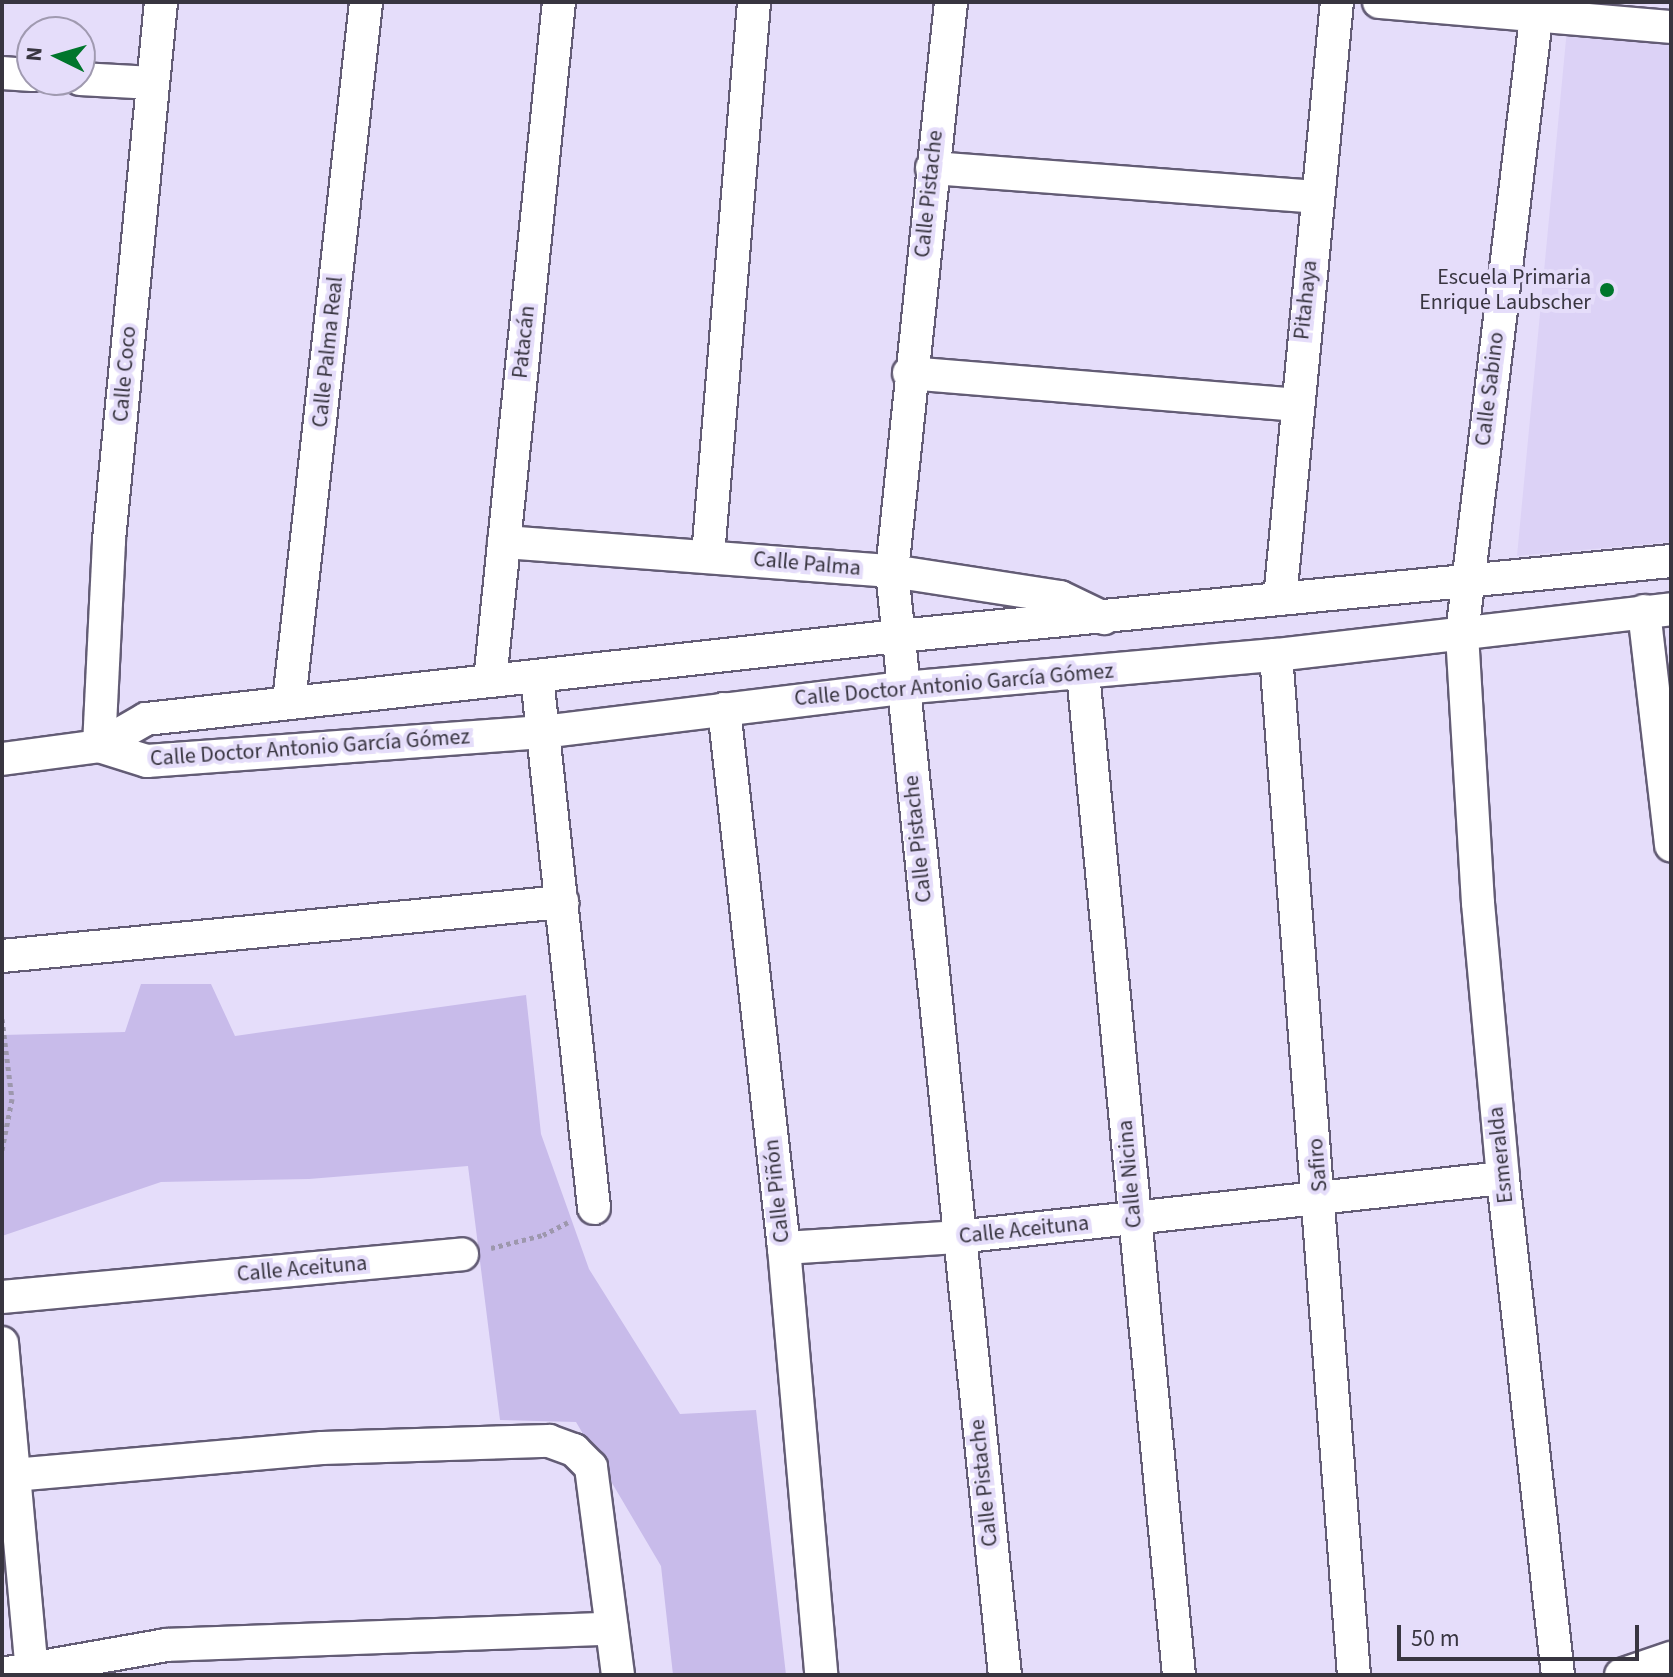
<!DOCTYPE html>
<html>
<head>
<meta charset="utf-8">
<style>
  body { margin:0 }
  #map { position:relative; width:1673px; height:1677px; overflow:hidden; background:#e5ddfa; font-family:"Source Sans 3",sans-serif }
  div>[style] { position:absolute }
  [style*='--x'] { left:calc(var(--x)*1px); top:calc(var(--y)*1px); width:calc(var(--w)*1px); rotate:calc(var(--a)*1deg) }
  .built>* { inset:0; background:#dcd2f6 }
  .green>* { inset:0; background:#c8bbea }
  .path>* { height:5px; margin-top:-2.5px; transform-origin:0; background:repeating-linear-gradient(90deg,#9d97ad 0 4px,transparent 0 8px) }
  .roads { filter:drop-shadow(2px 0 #635c75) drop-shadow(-2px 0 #635c75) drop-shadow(0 2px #635c75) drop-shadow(0 -2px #635c75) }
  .minor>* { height:32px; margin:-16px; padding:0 16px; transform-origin:16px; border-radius:16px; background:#fff }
  .dots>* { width:22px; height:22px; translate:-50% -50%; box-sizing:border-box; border:4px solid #e5ddfa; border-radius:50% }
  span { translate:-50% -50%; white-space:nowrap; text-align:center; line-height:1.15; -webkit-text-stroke:8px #e5ddfa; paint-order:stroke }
  .street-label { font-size:22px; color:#383540 }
  .poi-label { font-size:22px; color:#383540 }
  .right { translate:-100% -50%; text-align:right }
  .frame { position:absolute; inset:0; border:4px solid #383540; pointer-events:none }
  .north { position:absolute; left:16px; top:16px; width:80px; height:80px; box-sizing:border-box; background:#e5ddfa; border:2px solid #a09ab0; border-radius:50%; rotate:275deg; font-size:22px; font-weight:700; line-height:32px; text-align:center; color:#383540 }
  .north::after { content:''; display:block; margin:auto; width:28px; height:36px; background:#00762c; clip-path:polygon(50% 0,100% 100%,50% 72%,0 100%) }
  .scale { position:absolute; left:1397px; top:1625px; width:242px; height:36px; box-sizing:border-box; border:4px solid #383540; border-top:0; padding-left:10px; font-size:24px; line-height:28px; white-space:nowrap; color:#383540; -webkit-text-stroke:6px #e5ddfa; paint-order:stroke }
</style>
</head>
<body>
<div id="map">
  <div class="built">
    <div style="clip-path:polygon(1567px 29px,1671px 39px,1671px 542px,1517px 556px)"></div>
  </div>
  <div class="green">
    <div style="clip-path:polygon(141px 984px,211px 984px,235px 1036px,526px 995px,541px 1134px,589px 1269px,680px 1414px,756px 1410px,786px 1675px,673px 1675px,661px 1566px,576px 1422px,500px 1420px,468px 1166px,309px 1179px,161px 1182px,2px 1236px,2px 1035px,125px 1032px)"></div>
  </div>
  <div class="path">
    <div style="--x:2;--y:1019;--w:81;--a:82.9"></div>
    <div style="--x:12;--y:1099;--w:52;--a:101.1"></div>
    <div style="--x:491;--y:1248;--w:54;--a:-14"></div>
    <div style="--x:543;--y:1235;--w:28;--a:-27"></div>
  </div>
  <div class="roads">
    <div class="minor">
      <div style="--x:951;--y:2;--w:572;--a:95.92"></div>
      <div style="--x:892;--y:571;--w:1110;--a:84.16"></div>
      <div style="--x:1379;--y:2;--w:293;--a:4.9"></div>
      <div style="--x:1538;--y:2;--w:637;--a:96.86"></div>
      <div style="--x:1462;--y:634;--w:269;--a:86.6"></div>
      <div style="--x:1478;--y:903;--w:276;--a:84.8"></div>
      <div style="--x:1503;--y:1178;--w:500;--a:83.69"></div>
      <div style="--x:2;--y:73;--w:30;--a:4"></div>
      <div style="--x:80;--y:79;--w:73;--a:3.1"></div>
      <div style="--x:932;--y:168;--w:386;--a:4.3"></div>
      <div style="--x:909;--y:373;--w:387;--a:4.7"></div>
      <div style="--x:504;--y:542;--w:389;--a:4.3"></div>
      <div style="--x:892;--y:571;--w:170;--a:8.8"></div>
      <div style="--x:1060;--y:597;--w:49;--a:25.5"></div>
      <div style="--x:708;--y:556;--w:556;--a:-85.25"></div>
      <div style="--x:1280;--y:599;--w:600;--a:-84.55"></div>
      <div style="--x:1644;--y:611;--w:236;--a:83.4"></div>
      <div style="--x:1276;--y:655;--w:1023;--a:85.63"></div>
      <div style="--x:1083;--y:673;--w:1007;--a:84.53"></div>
      <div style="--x:537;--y:677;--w:534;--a:83.87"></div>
      <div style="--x:490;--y:681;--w:682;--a:-84.2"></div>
      <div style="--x:289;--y:702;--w:704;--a:-83.72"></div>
      <div style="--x:724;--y:709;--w:542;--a:83.65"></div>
      <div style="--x:784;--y:1248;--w:429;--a:85"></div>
      <div style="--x:99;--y:746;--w:50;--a:17.4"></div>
      <div style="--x:147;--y:761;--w:397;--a:-4.2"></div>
      <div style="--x:543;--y:732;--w:363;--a:-7"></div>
      <div style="--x:903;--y:688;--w:374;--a:-5.1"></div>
      <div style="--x:1276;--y:655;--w:398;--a:-6.6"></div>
      <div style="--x:99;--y:746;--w:206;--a:-87.2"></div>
      <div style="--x:109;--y:540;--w:541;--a:-84.48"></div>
      <div style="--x:2;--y:759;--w:98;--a:-7.6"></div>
      <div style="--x:99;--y:746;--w:54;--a:-29.9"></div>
      <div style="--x:146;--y:719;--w:757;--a:-6.3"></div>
      <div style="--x:898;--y:636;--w:777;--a:-5.54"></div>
      <div style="--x:2;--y:956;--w:563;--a:-5.51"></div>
      <div style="--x:784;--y:1248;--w:173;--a:-3.6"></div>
      <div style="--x:957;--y:1237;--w:549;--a:-6.17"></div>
      <div style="--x:2;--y:1297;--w:462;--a:-5.3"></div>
      <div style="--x:2;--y:1343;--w:333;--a:84.8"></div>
      <div style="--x:2;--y:1476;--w:321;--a:-5"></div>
      <div style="--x:322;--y:1448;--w:227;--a:-1.8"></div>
      <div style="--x:549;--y:1441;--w:27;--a:20"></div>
      <div style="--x:574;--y:1450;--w:24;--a:45"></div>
      <div style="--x:591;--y:1467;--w:210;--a:82.6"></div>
      <div style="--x:2;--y:1674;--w:167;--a:-10"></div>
      <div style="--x:166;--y:1645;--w:446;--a:-2.1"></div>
      <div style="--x:1621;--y:1675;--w:53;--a:-18.8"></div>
    </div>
  </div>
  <div class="dots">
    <div style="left:1607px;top:290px;background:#00762c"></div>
  </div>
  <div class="street-label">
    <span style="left:929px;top:194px;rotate:-84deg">Calle Pistache</span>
    <span style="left:1306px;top:300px;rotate:-84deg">Pitahaya</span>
    <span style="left:524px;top:342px;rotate:-84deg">Patacán</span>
    <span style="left:328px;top:352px;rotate:-84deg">Calle Palma Real</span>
    <span style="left:125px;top:374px;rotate:-85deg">Calle Coco</span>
    <span style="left:1490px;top:389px;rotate:-83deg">Calle Sabino</span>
    <span style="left:807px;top:564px;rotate:5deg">Calle Palma</span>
    <span style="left:954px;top:685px;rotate:-5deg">Calle Doctor Antonio García Gómez</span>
    <span style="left:310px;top:748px;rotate:-4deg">Calle Doctor Antonio García Gómez</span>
    <span style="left:918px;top:839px;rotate:-96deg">Calle Pistache</span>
    <span style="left:1501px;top:1155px;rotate:-96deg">Esmeralda</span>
    <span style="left:1318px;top:1165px;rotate:-95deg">Safiro</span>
    <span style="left:1130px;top:1174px;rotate:-95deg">Calle Nicina</span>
    <span style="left:777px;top:1191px;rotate:-96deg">Calle Piñón</span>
    <span style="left:1024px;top:1230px;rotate:-6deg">Calle Aceituna</span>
    <span style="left:302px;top:1269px;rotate:-5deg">Calle Aceituna</span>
    <span style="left:984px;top:1483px;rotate:-96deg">Calle Pistache</span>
  </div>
  <div class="poi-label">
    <span class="right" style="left:1591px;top:290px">Escuela Primaria<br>Enrique Laubscher</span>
  </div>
  <div class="frame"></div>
  <div class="north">N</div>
  <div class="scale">50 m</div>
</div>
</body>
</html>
